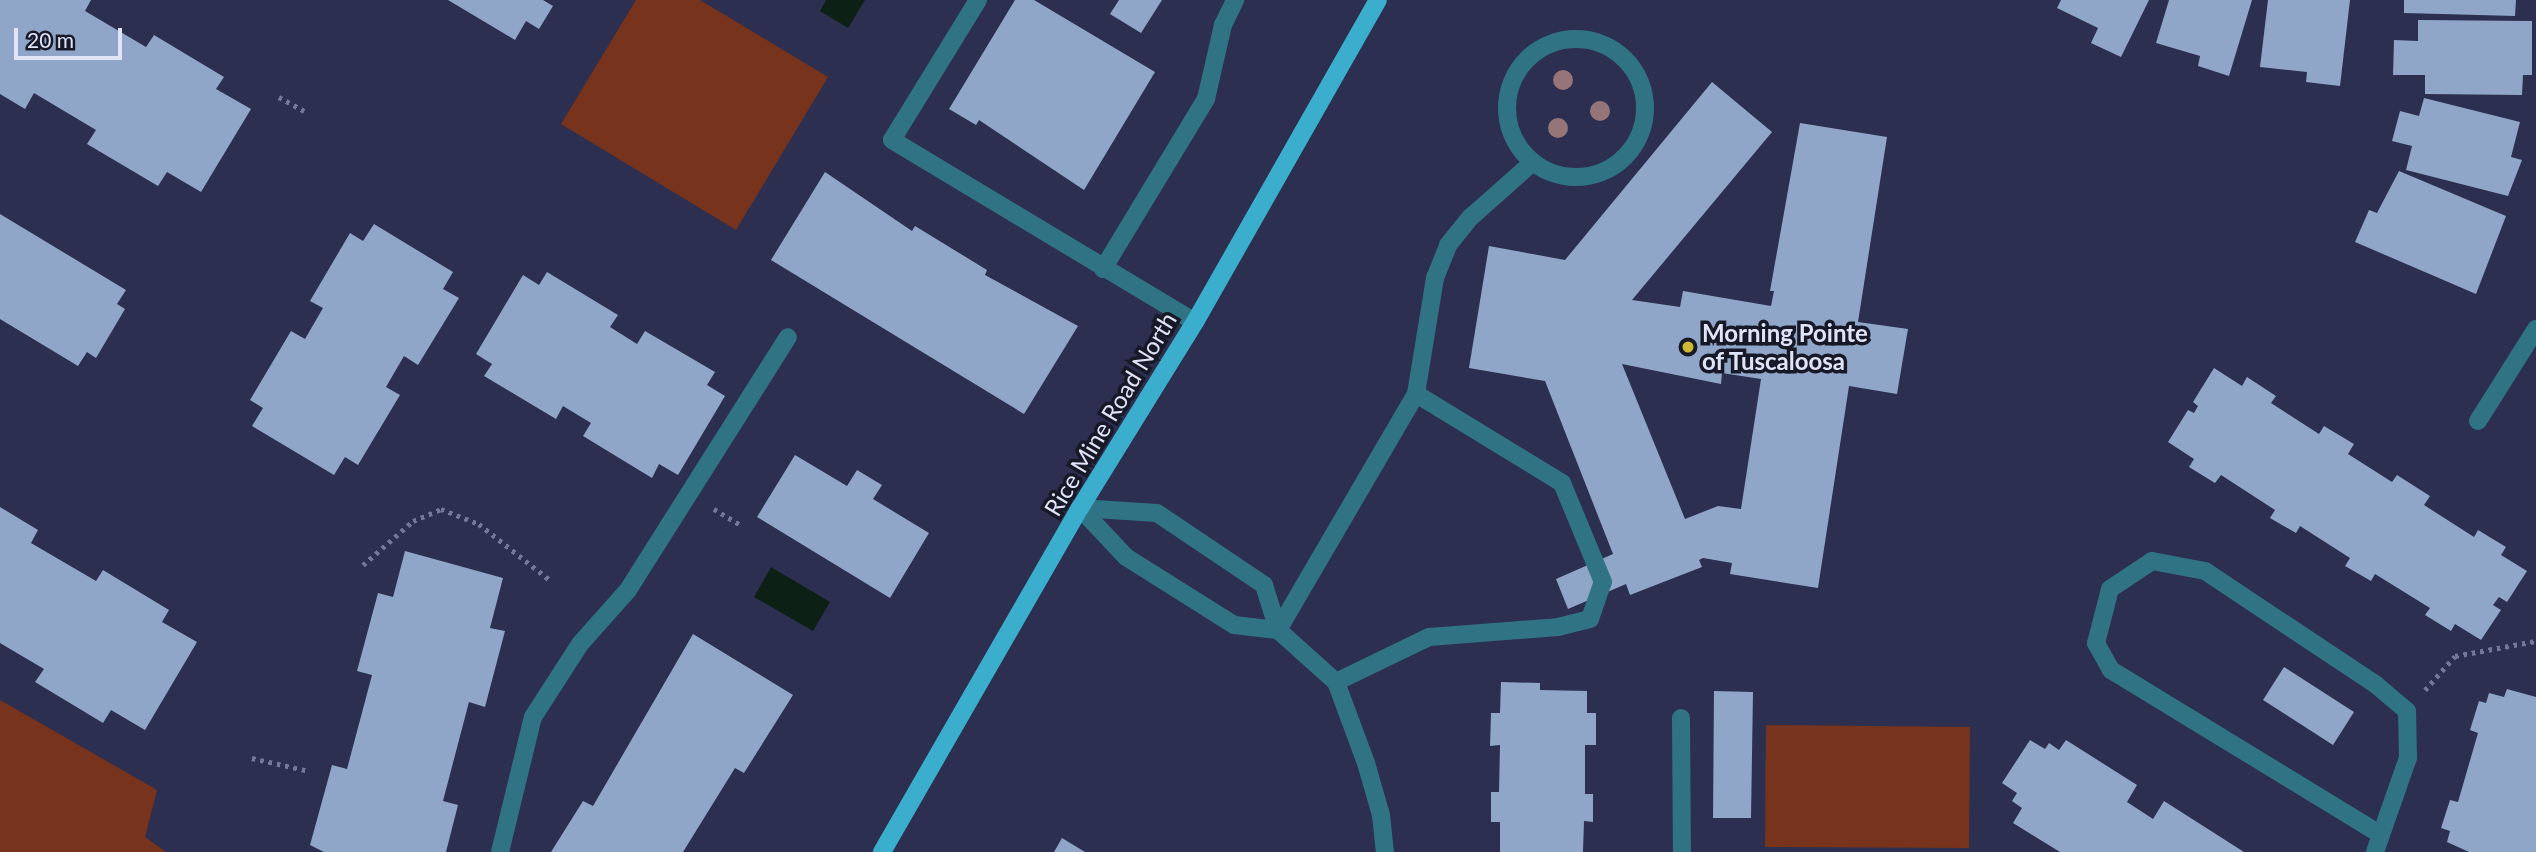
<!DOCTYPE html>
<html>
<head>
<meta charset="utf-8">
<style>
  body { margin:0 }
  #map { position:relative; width:2536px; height:852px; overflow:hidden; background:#2c2f4f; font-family:Lato,sans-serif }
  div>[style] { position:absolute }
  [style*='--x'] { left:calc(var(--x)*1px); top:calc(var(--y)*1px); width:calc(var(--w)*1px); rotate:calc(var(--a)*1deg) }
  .green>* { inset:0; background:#77331c }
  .water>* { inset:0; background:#0d2016 }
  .building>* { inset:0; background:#8fa6c9 }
  .path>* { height:4.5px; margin-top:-2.25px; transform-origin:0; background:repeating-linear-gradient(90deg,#757894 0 3.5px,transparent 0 8.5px) }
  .minor>* { height:18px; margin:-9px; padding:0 9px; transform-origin:9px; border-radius:9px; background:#307385 }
  .minor>.ring { margin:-9px; padding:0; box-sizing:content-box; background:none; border:18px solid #307385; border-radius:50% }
  .major>* { height:18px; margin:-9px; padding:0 9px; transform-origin:9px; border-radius:9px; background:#3aaecc }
  .trees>* { width:20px; height:20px; margin:-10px; border-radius:50%; background:#967579 }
  .dots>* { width:19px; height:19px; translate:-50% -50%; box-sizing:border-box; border:4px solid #171927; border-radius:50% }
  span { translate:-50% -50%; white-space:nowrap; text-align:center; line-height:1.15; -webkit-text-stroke:7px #171927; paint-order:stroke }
  .poi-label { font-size:24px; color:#e0e4f9; font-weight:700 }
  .left { translate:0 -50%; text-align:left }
  .street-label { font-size:24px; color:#e0e4f9 }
  .scale { position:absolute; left:14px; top:28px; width:108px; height:32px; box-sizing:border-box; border:4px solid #e0e4f9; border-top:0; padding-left:9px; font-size:21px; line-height:24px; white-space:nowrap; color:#e0e4f9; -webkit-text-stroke:5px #171927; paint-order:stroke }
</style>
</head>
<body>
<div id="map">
  <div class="green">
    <div style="clip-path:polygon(636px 0,700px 0,828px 77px,736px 230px,561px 124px)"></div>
    <div style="clip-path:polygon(0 700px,157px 790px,145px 837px,166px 852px,0 852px)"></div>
    <div style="clip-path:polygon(1766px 725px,1970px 727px,1969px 848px,1765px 847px)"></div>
  </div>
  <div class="water">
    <div style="clip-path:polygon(826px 0,865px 0,848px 28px,820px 11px)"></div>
    <div style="clip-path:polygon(771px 567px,830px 602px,813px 631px,754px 597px)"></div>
  </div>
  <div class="building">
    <div style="clip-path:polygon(0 0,91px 0,85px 11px,146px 47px,154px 35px,224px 77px,216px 89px,251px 109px,201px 192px,167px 172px,158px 186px,87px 144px,96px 130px,34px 93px,25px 109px,0 94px)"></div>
    <div style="clip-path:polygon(448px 0,543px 0,553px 6px,539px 29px,526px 21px,515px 40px)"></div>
    <div style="clip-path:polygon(1015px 0,1034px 0,1155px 72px,1084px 190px,979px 120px,976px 125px,949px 109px)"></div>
    <div style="clip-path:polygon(1119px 0,1162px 0,1141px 33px,1110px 14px)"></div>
    <div style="clip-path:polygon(2061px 0,2149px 0,2121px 57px,2091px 43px,2098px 28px,2057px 8px)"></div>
    <div style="clip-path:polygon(2169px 0,2252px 0,2229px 76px,2198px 66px,2200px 56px,2156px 43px)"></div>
    <div style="clip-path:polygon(2268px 0,2350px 0,2340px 86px,2306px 82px,2307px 72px,2260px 67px)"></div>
    <div style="clip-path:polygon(2404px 0,2516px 0,2515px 16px,2404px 13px)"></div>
    <div style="clip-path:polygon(2418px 20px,2532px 21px,2532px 75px,2523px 75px,2522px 95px,2425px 94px,2425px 75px,2393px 75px,2394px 40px,2418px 41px)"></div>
    <div style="clip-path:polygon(evenodd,1712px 82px,1772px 132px,1632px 300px,1680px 307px,1683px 291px,1771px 306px,1774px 291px,1770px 291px,1800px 123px,1887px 137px,1858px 322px,1908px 329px,1897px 394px,1849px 386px,1818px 588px,1730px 574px,1732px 563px,1703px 558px,1699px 560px,1702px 567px,1630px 595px,1626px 584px,1568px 609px,1556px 579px,1613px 554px,1545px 381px,1469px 368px,1489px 246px,1565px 260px,1712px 82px,1622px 364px,1721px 384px,1722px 373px,1761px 379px,1741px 509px,1718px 506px,1685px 519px,1622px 364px)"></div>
    <div style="clip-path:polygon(2424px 98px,2520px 122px,2511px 157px,2522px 160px,2508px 196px,2406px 170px,2412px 146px,2392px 141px,2400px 111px,2419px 116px)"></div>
    <div style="clip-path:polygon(2399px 171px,2506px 216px,2476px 294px,2355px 242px,2369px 210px,2377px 213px)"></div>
    <div style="clip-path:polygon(825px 172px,912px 231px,915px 226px,987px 270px,985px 275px,1078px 326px,1024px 414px,771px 260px)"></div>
    <div style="clip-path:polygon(0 214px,126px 290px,117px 304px,125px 309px,96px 358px,87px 352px,78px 366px,0 319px)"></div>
    <div style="clip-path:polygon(374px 224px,453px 272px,443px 289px,459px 298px,418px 365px,404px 356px,386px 387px,400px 395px,358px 465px,345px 457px,334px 475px,252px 426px,263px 408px,250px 400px,291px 331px,305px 339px,323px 308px,310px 301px,350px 233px,363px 241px)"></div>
    <div style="clip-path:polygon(547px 272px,618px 315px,610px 327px,637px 344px,645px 331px,715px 372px,707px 385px,725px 396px,678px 475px,659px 464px,652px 478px,583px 436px,591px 423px,563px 406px,556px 419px,484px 376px,492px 364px,476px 354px,523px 275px,539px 285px)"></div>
    <div style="clip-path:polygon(2214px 368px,2242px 386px,2247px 377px,2276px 396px,2271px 403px,2319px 434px,2324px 426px,2354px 444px,2348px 454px,2392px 482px,2397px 475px,2430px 496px,2424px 505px,2474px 537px,2478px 530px,2506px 547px,2501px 555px,2527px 571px,2507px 602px,2499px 597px,2493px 605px,2501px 610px,2481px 640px,2455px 624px,2451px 631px,2425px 615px,2430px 608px,2375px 574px,2371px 581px,2345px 566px,2350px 558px,2300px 526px,2296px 533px,2270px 518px,2275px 510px,2221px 475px,2215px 483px,2189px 467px,2194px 459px,2168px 442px,2188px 410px,2194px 413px,2198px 406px,2193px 402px)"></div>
    <div style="clip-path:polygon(795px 455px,847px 486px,857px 470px,882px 485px,873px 499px,929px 533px,890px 598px,757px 517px)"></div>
    <div style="clip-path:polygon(0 507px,38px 530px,31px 543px,96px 581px,103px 570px,169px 610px,162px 622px,197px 642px,145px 730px,111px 710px,103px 723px,35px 682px,44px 669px,0 643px)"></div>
    <div style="clip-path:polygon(405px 551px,503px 578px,490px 628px,505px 631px,485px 707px,469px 702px,443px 801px,458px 805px,446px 852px,324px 852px,310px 845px,332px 765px,347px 769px,372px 675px,357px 671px,378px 593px,393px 597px)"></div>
    <div style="clip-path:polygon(693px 634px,793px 695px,744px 773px,735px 768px,683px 852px,551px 852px,583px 801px,593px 806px)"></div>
    <div style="clip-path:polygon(2284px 667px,2354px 712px,2333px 745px,2263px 700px)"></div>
    <div style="clip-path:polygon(1501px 682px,1540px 683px,1540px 690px,1587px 691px,1587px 713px,1596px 713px,1596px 745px,1585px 745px,1585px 794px,1593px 794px,1593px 822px,1584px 821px,1583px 852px,1500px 852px,1500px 822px,1491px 822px,1491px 792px,1499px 792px,1500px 745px,1490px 746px,1491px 713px,1500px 713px)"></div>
    <div style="clip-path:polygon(2507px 689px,2536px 697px,2536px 852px,2469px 852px,2447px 842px,2450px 831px,2441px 828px,2450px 800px,2458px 802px,2478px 733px,2470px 730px,2479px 701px,2486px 703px,2489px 693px,2504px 697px)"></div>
    <div style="clip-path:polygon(1714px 691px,1753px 692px,1751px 818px,1713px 818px)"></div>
    <div style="clip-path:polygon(2030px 740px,2045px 749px,2049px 743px,2059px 750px,2066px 740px,2137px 785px,2127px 802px,2153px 819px,2164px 801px,2244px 852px,2060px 852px,2013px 823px,2022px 808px,2012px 801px,2017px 793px,2002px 783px)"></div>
    <div style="clip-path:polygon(1062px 838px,1085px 852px,1054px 852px)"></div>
  </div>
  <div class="path">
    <div style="--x:279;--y:97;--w:29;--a:29"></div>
    <div style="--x:714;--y:509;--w:31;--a:31"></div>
    <div style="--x:363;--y:565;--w:67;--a:-41.3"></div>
    <div style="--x:413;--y:521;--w:30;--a:-23"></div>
    <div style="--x:441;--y:509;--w:41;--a:21.5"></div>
    <div style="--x:479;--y:524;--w:90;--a:38.3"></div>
    <div style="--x:2425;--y:690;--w:45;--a:-48.6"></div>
    <div style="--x:2455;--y:656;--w:82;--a:-10.5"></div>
    <div style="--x:252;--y:758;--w:58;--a:12.8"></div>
  </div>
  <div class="minor">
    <div style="--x:978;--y:0;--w:164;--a:121.6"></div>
    <div style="--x:892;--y:140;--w:353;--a:31"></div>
    <div class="ring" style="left:1507px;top:39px;width:120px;height:120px"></div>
    <div style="--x:1103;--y:269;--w:199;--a:-58.8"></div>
    <div style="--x:1206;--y:99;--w:76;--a:-77.1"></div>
    <div style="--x:1223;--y:25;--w:28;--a:-64"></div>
    <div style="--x:2478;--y:421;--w:109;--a:-57.8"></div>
    <div style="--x:1080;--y:508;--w:77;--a:3.7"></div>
    <div style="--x:1157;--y:513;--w:129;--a:33.9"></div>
    <div style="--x:1264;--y:585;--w:47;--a:72.7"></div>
    <div style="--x:1278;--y:630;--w:78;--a:41.9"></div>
    <div style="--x:1336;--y:682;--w:86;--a:69.7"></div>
    <div style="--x:1366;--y:763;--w:54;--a:73.9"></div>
    <div style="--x:1381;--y:815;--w:37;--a:84"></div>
    <div style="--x:1080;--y:508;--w:67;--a:46.8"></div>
    <div style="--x:1126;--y:557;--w:128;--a:32.2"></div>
    <div style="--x:1234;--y:625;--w:44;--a:6.5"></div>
    <div style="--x:1278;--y:630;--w:273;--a:-59.7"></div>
    <div style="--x:1416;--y:394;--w:118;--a:-80.7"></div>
    <div style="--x:1435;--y:278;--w:35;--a:-68"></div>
    <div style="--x:1448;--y:245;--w:36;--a:-51"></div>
    <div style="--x:1471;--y:217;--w:83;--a:-41.6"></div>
    <div style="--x:1336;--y:682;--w:103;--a:-25.8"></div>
    <div style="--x:1429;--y:637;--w:129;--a:-4.4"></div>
    <div style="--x:1558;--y:627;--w:33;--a:-14"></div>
    <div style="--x:1590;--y:619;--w:39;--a:-71"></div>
    <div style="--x:1603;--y:582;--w:107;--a:-112.5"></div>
    <div style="--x:1562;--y:483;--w:171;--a:-148.6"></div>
    <div style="--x:1681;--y:718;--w:134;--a:89.6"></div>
    <div style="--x:500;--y:852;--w:139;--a:-76.3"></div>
    <div style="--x:533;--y:717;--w:87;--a:-57.2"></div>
    <div style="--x:580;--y:644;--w:72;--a:-48.4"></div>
    <div style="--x:628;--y:590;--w:299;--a:-57.7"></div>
    <div style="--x:2375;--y:852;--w:100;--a:-70.7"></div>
    <div style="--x:2408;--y:758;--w:47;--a:-91.2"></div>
    <div style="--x:2407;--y:711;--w:42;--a:-139.8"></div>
    <div style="--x:2375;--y:684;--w:204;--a:-146.4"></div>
    <div style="--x:2205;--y:571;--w:54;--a:-169.3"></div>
    <div style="--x:2152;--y:561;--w:50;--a:146.3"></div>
    <div style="--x:2110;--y:589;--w:56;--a:104.5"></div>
    <div style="--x:2096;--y:643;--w:31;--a:61"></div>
    <div style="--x:2111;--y:670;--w:316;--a:31.4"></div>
  </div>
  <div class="major">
    <div style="--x:882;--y:852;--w:397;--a:-60.1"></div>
    <div style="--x:1080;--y:508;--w:219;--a:-58.3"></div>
    <div style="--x:1195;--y:322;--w:370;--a:-60.4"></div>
  </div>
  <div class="trees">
    <div style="left:1563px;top:80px"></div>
    <div style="left:1600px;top:111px"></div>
    <div style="left:1558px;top:128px"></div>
  </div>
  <div class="dots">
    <div style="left:1688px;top:347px;background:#d0b837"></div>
  </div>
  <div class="poi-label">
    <span class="left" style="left:1702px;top:347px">Morning Pointe<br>of Tuscaloosa</span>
  </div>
  <div class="street-label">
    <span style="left:1110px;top:414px;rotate:-59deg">Rice Mine Road North</span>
  </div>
  <div class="scale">20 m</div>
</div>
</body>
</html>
